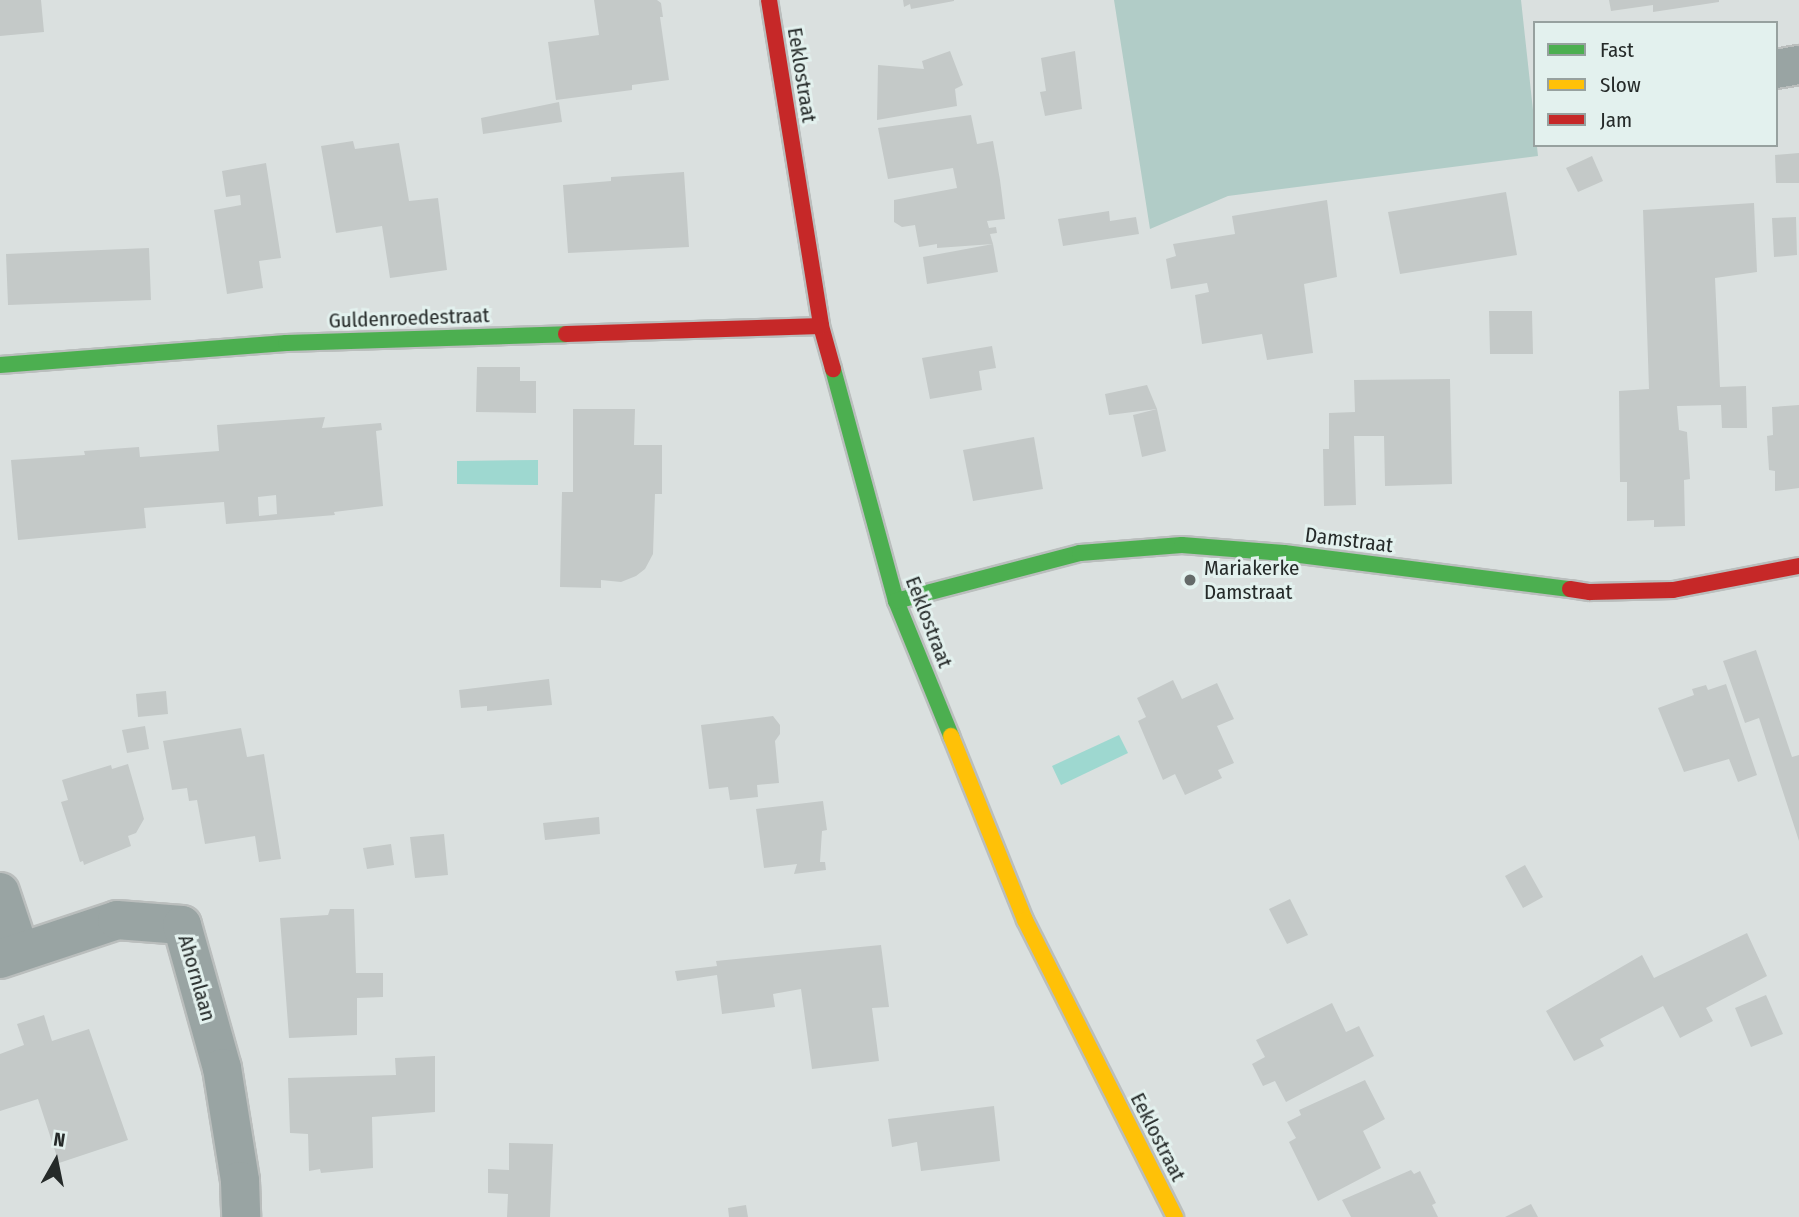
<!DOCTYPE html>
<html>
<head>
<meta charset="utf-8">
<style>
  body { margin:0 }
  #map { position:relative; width:1799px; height:1217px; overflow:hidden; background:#dae0df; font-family:"Fira Sans Condensed",sans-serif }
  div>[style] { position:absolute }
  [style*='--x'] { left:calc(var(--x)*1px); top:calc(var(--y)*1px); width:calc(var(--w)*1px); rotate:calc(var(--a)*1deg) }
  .green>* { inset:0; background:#b1ccc7 }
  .water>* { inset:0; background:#9ed8d0 }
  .building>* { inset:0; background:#c4c9c8 }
  .roads { filter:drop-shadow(2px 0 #babebd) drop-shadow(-2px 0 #babebd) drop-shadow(0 2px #babebd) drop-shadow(0 -2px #babebd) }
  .street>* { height:38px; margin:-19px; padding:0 19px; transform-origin:19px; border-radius:19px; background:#99a4a3 }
  .fast>* { height:16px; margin:-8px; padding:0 8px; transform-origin:8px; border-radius:8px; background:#4caf50 }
  .slow>* { height:16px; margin:-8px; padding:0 8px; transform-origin:8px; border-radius:8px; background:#ffc107 }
  .jam>* { height:16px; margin:-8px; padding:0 8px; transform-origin:8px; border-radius:8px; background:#c62828 }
  .dots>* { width:19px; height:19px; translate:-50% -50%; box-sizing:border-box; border:4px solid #e3f1ee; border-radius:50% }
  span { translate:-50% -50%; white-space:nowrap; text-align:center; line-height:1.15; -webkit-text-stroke:6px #e3f1ee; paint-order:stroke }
  .street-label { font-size:21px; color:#252a29 }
  .poi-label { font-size:21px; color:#252a29 }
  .left { translate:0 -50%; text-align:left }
  .legend { position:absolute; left:1533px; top:21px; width:245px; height:126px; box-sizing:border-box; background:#e3f1ee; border:2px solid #97a19f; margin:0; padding:9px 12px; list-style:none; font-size:21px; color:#252a29 }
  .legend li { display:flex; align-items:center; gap:14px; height:35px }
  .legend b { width:35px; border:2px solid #97a19f }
  .north { position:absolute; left:21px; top:1126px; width:70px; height:70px; -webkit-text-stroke:5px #e3f1ee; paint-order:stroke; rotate:9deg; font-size:19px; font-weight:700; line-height:28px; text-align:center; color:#252a29 }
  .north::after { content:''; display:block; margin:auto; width:24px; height:32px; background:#252a29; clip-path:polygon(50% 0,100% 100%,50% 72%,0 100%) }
</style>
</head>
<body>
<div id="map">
  <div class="green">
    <div style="clip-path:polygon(1114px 0,1521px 0,1538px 156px,1228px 196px,1150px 229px)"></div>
  </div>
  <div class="water">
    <div style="clip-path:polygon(538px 460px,538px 485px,457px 484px,457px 461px)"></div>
    <div style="clip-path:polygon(1119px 735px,1128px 753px,1061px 785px,1052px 766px)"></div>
  </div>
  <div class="building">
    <div style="clip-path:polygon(0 0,41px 0,44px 32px,0 36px)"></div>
    <div style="clip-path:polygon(594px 0,657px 0,661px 3px,663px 17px,660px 17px,669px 80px,632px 85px,632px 90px,556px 100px,548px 42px,599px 35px)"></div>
    <div style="clip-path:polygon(903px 0,954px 0,954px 1px,911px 9px,910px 4px,904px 7px)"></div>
    <div style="clip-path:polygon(1609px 0,1719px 0,1719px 2px,1653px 12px,1653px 5px,1611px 11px)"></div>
    <div style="clip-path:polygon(950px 51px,963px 85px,955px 89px,957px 106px,877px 120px,878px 65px,924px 69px,922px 61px)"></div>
    <div style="clip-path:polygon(1075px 51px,1082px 109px,1045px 116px,1040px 92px,1046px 91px,1041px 58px)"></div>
    <div style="clip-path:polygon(559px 102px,562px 122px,483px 134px,481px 118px)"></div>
    <div style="clip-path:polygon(971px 115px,977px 144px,993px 141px,1000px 180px,1005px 219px,987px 221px,989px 228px,996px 227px,997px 233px,990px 234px,993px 244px,998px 272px,927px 284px,923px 257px,993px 244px,937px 248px,937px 244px,919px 247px,915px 225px,902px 227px,894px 222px,894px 200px,957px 188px,953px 168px,888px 179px,878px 128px)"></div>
    <div style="clip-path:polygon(353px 141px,355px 149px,399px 143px,409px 201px,438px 198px,447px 270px,390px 278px,382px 226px,336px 233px,321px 146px)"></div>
    <div style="clip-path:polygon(1799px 153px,1799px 183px,1776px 183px,1775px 155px)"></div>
    <div style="clip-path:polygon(1592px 156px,1603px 181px,1578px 192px,1566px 168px)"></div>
    <div style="clip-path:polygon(266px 163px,281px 258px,259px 261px,263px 288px,227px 294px,214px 210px,241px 205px,240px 195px,226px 197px,222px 171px)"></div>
    <div style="clip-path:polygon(684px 172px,689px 247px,568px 253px,563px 185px,611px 181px,611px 177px)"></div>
    <div style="clip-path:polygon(1506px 192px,1517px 255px,1400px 274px,1388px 212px)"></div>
    <div style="clip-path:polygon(1327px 200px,1337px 277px,1304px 284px,1313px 353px,1267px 360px,1262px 334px,1202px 344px,1195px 295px,1209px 292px,1207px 283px,1171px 289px,1166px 259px,1176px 256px,1173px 244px,1235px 234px,1232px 216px)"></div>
    <div style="clip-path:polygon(1754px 203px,1757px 272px,1715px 278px,1720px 387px,1746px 386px,1747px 428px,1722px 428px,1721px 405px,1677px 406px,1679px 430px,1687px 432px,1690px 479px,1684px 480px,1685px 526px,1654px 527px,1654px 520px,1627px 521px,1627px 482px,1620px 482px,1619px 391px,1649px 389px,1643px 210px)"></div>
    <div style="clip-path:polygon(1109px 211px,1110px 221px,1136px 217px,1139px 234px,1063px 246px,1058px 219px)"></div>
    <div style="clip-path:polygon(1796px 217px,1797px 255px,1774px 257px,1772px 218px)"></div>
    <div style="clip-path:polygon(149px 248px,151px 300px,8px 305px,6px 254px)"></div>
    <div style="clip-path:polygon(1489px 311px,1532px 311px,1533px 354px,1490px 354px)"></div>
    <div style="clip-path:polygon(992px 346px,996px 368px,979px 371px,982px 390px,930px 399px,922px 358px)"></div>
    <div style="clip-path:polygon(477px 367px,520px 367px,520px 381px,536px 381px,536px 413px,476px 412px)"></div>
    <div style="clip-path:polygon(1450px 379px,1452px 484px,1385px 486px,1384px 436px,1354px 436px,1356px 505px,1324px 506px,1323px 449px,1329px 449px,1329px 413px,1355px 412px,1354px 380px)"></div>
    <div style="clip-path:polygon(1147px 385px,1157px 409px,1109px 415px,1105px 394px)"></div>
    <div style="clip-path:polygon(1799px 405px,1799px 488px,1775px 491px,1775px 471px,1769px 470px,1767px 436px,1773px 435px,1772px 407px)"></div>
    <div style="clip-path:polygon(573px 409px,635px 409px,634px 445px,662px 445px,662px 494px,655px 494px,653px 554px,645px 569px,636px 576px,621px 582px,601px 580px,601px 588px,560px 587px,562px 492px,573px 492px)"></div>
    <div style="clip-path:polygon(1157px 409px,1166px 451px,1142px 457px,1133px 415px)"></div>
    <div style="clip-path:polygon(evenodd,325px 417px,322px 428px,381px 423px,382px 430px,376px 431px,383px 506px,334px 512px,335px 515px,226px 524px,224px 502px,144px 508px,146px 528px,18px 540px,11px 460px,85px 455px,84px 451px,139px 447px,140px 457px,219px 451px,217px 425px,325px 417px,276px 495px,277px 514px,259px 516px,258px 497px,276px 495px)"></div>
    <div style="clip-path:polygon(1034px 437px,1043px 489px,973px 501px,963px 450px)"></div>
    <div style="clip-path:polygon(1756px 650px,1792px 757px,1799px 755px,1799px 841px,1759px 718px,1745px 723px,1723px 661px)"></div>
    <div style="clip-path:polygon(549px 679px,552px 705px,487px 711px,487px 706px,461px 708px,459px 690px)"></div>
    <div style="clip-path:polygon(1173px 680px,1182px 699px,1217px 683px,1234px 719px,1217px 726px,1234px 763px,1218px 770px,1222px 778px,1185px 795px,1175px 774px,1163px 780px,1138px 721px,1146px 717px,1137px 698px)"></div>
    <div style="clip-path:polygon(1726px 684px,1757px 775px,1738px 782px,1729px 759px,1684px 772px,1658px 708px,1694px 695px,1692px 689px,1706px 685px,1708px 690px)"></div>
    <div style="clip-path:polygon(166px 691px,168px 714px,138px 717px,136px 694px)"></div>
    <div style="clip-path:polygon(773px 716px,780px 725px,780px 734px,775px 741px,779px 783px,757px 785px,758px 797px,730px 800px,728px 787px,709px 789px,701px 725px)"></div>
    <div style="clip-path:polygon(145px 726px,149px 749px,127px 753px,122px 730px)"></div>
    <div style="clip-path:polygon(241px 728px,247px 757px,264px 754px,281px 859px,259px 862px,255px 836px,205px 844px,197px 800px,189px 801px,187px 788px,172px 790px,163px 741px)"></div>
    <div style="clip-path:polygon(128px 764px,144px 819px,136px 833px,128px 836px,131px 846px,84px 865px,83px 861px,80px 862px,61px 802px,68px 800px,62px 780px,111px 765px,112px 769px)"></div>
    <div style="clip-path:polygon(823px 801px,827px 830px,822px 831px,820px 862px,825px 862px,826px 870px,794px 874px,797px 864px,764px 868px,756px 809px)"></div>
    <div style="clip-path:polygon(599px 817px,600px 834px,545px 840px,543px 823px)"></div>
    <div style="clip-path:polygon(444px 834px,448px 875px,415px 878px,410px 837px)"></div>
    <div style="clip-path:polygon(391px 844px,394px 865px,367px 869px,363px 848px)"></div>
    <div style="clip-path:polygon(1525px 865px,1543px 897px,1523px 908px,1505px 876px)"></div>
    <div style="clip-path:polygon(1290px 899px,1308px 935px,1287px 944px,1269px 909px)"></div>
    <div style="clip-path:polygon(330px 909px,354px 909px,356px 973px,383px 973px,383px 997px,357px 998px,357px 1035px,289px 1038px,280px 918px,328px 915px)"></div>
    <div style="clip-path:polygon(1747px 933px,1767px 976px,1706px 1008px,1713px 1021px,1680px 1038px,1663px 1006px,1600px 1039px,1604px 1046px,1574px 1061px,1546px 1011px,1642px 955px,1654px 978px)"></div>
    <div style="clip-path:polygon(881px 945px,889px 1007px,872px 1008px,879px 1061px,812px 1069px,801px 989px,773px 994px,775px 1007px,722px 1014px,717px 975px,677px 981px,675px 971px,717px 966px,716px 961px)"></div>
    <div style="clip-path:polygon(1766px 995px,1783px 1034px,1751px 1047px,1735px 1008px)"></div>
    <div style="clip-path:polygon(1332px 1003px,1346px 1032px,1359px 1026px,1374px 1056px,1286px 1102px,1275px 1081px,1263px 1086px,1252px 1064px,1265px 1057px,1256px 1040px)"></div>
    <div style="clip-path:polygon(44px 1015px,52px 1041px,89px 1029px,128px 1140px,59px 1163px,38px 1099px,0 1111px,0 1054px,24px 1045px,17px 1024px)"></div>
    <div style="clip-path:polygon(435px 1056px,435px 1112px,372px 1117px,373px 1168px,321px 1173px,320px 1169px,309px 1171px,308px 1134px,290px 1133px,288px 1078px,396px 1075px,395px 1058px)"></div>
    <div style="clip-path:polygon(1365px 1080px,1385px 1119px,1363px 1131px,1381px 1168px,1318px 1201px,1289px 1142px,1296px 1138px,1287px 1122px,1301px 1115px,1299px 1110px)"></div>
    <div style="clip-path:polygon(994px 1106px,1000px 1161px,921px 1171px,917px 1142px,892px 1147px,888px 1119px)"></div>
    <div style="clip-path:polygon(509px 1143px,553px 1144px,550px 1217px,507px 1217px,508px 1194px,488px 1193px,488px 1169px,509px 1170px)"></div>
    <div style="clip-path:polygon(1411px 1170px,1414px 1174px,1420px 1171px,1436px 1203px,1432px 1205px,1438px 1217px,1351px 1217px,1342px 1200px)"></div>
    <div style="clip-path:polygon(1531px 1204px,1538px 1217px,1505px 1217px)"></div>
    <div style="clip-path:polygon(746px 1205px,748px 1217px,729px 1217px,728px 1208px)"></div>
  </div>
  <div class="roads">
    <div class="street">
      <div style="--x:1776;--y:69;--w:23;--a:-10"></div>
      <div style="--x:0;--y:892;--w:63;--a:71.6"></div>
      <div style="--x:0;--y:959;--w:123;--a:-18.4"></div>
      <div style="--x:117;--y:920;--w:65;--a:4.4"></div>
      <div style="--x:182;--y:925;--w:148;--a:74.4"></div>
      <div style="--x:222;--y:1068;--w:114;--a:80.9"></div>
      <div style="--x:240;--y:1181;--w:36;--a:88"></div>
    </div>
    <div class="fast">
      <div style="--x:0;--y:365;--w:287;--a:-4.4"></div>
      <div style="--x:286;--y:343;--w:280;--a:-1.8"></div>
      <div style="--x:833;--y:369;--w:240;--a:74.8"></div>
      <div style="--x:896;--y:601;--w:146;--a:67.8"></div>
      <div style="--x:896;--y:601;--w:190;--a:-14.6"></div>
      <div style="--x:1080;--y:553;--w:102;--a:-4.5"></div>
      <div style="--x:1182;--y:545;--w:102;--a:4.5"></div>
      <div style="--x:1284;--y:553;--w:288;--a:7.2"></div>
    </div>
    <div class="slow">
      <div style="--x:951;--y:736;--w:198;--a:68.1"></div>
      <div style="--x:1025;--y:920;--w:333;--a:63.2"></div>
    </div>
    <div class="jam">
      <div style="--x:769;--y:0;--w:330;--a:80.9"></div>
      <div style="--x:821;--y:326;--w:45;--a:74.4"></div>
      <div style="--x:566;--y:334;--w:255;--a:-1.8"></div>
      <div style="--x:1570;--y:589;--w:20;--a:9"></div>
      <div style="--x:1590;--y:592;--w:83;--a:-1.4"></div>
      <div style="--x:1673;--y:590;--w:128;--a:-10.8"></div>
    </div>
  </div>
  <div class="dots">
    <div style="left:1190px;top:580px;background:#646a69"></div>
  </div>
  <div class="street-label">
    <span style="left:802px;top:75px;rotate:81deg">Eeklostraat</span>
    <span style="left:409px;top:318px;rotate:-2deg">Guldenroedestraat</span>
    <span style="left:1349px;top:540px;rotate:7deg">Damstraat</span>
    <span style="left:929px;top:622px;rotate:69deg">Eeklostraat</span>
    <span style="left:197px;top:978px;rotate:74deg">Ahornlaan</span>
    <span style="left:1158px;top:1137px;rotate:63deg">Eeklostraat</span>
  </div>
  <div class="poi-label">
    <span class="left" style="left:1204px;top:580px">Mariakerke<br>Damstraat</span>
  </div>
  <ul class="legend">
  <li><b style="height:9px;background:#4caf50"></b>Fast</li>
  <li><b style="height:9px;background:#ffc107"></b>Slow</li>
  <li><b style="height:9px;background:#c62828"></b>Jam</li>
  </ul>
  <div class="north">N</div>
</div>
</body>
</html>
